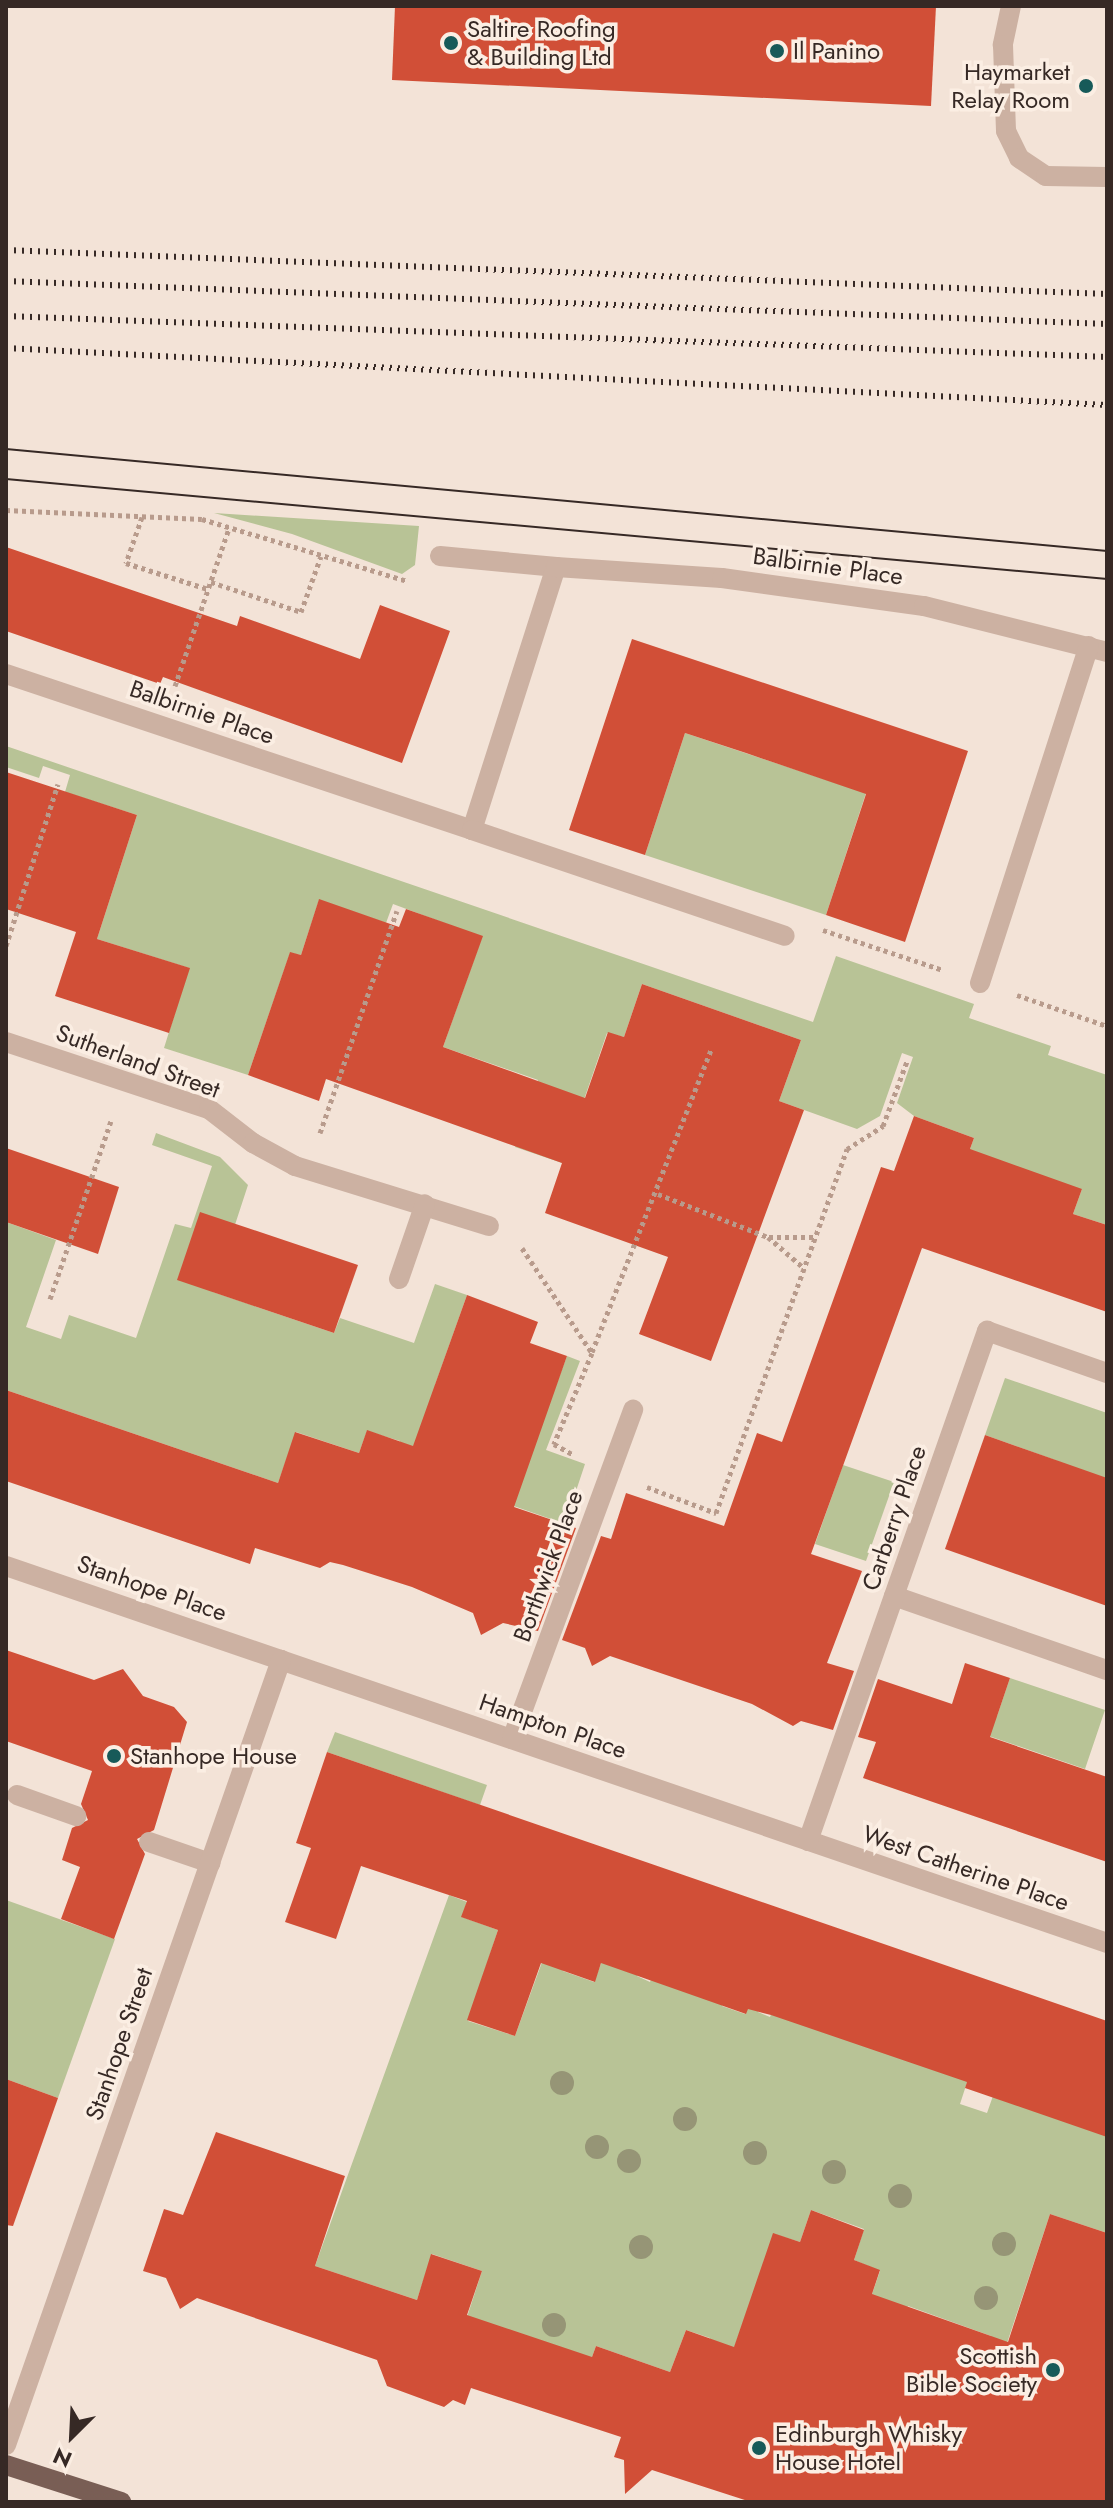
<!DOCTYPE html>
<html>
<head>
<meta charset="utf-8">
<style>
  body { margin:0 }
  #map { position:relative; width:1113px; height:2508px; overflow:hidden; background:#f3e3d7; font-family:Jost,sans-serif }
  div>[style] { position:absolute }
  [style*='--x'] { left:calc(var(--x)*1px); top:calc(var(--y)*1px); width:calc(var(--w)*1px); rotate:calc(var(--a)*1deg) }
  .green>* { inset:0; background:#b8c396 }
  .building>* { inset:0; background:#d14f37 }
  .path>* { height:5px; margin-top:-2.5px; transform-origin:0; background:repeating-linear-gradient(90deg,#b89b8c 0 4px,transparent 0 8px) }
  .service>* { height:20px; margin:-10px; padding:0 10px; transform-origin:10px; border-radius:10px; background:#ccb1a2 }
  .minor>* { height:20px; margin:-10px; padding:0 10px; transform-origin:10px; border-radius:10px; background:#ccb1a2 }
  .primary>* { height:20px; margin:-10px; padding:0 10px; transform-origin:10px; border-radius:10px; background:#795e55 }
  .tram>* { height:2px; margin:-1px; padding:0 1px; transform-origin:1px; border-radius:1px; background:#362925 }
  .rail>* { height:6px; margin-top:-3px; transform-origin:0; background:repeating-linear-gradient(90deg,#362925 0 2px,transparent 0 8px) }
  .trees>* { width:24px; height:24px; margin:-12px; border-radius:50%; background:#969576 }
  .dots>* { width:22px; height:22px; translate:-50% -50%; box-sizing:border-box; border:4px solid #fbeee3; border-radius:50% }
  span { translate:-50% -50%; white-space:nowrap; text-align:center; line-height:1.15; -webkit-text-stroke:7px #fbeee3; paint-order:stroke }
  .poi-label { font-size:24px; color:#362925 }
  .left { translate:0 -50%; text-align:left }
  .right { translate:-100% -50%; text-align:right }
  .street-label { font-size:24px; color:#362925 }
  .frame { position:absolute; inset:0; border:8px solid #362925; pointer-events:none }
  .north { position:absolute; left:32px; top:2396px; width:80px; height:80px; -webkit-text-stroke:6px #fbeee3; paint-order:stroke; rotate:204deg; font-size:22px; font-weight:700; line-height:32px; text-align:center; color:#362925 }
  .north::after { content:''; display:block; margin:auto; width:28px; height:36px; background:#362925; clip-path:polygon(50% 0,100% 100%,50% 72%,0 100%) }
</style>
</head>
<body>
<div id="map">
  <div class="green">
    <div style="clip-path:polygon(214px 513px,419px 526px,415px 565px,402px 574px,292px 534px)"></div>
    <div style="clip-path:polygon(685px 733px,866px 793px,826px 915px,645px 855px)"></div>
    <div style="clip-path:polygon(6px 746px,813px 1022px,836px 956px,974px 1004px,969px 1018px,1051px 1046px,1048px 1055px,1107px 1075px,1107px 1225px,1073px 1214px,1082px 1189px,954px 1193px,974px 1138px,914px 1116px,897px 1103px,913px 1057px,902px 1053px,880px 1116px,857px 1129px,779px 1101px,801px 1040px,642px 984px,624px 1037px,607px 1033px,562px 1163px,515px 1147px,538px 1080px,443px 1047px,482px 937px,393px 904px,386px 923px,319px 900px,301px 955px,290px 953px,248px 1075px,164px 1048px,189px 968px,97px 939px,137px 815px,65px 792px,70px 775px,43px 766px,39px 778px,6px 767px)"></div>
    <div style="clip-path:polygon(156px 1133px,220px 1157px,248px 1185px,213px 1292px,334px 1333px,340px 1318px,414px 1343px,435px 1284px,467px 1295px,435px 1385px,542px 1423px,567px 1356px,580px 1361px,546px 1450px,585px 1464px,565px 1524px,393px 1464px,400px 1441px,367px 1431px,359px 1453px,296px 1432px,278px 1483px,6px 1390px,6px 1222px,56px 1240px,26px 1327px,61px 1339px,69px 1315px,136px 1338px,175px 1224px,191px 1228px,212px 1166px,152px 1145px)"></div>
    <div style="clip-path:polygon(1005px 1378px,1107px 1413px,1107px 1491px,1055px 1460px,985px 1435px)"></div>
    <div style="clip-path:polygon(843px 1465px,894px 1482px,866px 1561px,815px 1544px)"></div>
    <div style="clip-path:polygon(1010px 1678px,1105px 1710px,1085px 1769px,977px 1732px,997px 1716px)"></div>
    <div style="clip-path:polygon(335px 1732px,487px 1785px,480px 1805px,327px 1752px)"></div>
    <div style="clip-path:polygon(449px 1895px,467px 1902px,462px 1917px,498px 1930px,468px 2021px,515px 2036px,553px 1932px,563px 1971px,594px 1982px,606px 1950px,642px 1962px,637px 1976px,650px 1982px,656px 1967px,730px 1983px,722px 2006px,745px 2014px,754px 1990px,764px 1994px,758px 2012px,770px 2017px,778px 1997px,973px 2064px,960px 2104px,987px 2113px,1001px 2073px,1107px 2137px,1107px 2233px,1050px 2214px,954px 2502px,966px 2406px,991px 2336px,908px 2306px,800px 2502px,880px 2271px,854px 2260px,864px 2229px,811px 2210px,800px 2242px,774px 2234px,689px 2477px,710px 2338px,686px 2330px,670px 2372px,596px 2346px,570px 2417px,467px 2317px,482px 2271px,432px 2254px,417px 2300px,315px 2266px)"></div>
    <div style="clip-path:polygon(6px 1900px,115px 1939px,58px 2098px,6px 2079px)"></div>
  </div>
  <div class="building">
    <div style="clip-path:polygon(395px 6px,936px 6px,931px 106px,392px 80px)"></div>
    <div style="clip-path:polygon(6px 547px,237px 626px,240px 616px,360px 659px,380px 605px,450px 631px,402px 763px,163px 677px,160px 684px,6px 631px)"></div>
    <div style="clip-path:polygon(632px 639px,968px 751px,905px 942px,826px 915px,866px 794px,746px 753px,685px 733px,645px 855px,569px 830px)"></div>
    <div style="clip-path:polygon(6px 772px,137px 815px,97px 939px,190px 968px,169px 1033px,55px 996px,76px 932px,6px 909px)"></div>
    <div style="clip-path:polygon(319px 899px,399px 927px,406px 909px,483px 936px,443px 1047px,585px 1098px,608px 1032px,624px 1037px,642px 984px,801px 1040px,779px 1101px,804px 1110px,711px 1361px,639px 1334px,668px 1257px,545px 1213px,562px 1163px,326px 1079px,319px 1101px,248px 1075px,290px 952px,301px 955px)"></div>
    <div style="clip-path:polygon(914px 1116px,974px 1138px,970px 1149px,1082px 1189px,1073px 1214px,1107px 1225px,1107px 1312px,922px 1248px,811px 1554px,862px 1571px,827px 1663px,854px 1671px,833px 1730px,801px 1721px,793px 1726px,752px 1704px,610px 1656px,592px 1666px,585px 1648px,562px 1640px,601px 1536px,611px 1539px,626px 1493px,724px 1526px,757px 1433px,782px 1442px,881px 1167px,894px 1171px)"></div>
    <div style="clip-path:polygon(6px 1148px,119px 1187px,98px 1254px,6px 1222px)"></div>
    <div style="clip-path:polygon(200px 1212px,358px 1265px,334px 1333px,177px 1280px)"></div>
    <div style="clip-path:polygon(467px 1295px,538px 1322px,530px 1343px,567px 1356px,514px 1507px,576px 1528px,538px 1631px,503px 1623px,481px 1635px,473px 1613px,412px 1587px,343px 1565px,330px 1562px,320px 1568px,255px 1548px,250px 1564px,6px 1481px,6px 1390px,278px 1483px,295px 1432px,359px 1453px,367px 1430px,413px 1446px)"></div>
    <div style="clip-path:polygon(985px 1435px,1107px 1478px,1107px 1606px,945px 1549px)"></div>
    <div style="clip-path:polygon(6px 1650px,94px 1680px,123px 1669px,143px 1696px,174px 1707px,187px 1722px,154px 1830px,137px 1839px,145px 1854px,114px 1939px,61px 1919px,80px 1867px,62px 1860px,72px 1828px,88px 1820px,81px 1804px,92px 1771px,6px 1741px)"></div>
    <div style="clip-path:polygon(965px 1663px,1010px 1678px,990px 1737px,1107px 1777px,1107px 1862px,863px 1778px,876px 1742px,858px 1737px,878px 1679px,952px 1704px)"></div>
    <div style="clip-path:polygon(327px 1752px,1107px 2021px,1107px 2137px,965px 2088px,967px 2082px,771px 2015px,748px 2009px,746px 2014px,601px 1963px,595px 1982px,541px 1963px,515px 2036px,467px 2020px,498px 1930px,461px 1917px,467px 1901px,361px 1866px,336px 1939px,285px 1922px,311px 1848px,296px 1843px)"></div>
    <div style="clip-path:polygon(6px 2079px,58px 2098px,13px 2226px,6px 2225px)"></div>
    <div style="clip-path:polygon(216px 2132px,345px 2176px,315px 2266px,417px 2300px,431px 2254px,482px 2271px,467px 2315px,592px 2357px,596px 2346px,670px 2372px,686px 2330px,734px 2347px,773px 2233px,800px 2242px,811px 2210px,864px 2230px,854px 2260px,880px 2270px,872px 2294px,1008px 2342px,1050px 2214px,1107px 2233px,1107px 2502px,751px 2502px,652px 2470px,625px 2494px,624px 2460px,614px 2457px,621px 2437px,471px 2388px,465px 2405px,453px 2400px,444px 2407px,387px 2386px,377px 2360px,197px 2298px,180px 2309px,166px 2278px,143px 2271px,164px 2209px,183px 2215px)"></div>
  </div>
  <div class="path">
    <div style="--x:6;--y:510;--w:196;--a:2.6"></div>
    <div style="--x:202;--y:519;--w:214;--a:16.8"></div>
    <div style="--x:142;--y:517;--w:49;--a:109.2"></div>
    <div style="--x:126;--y:563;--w:86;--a:17.6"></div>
    <div style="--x:211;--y:582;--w:95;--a:18.4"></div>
    <div style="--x:301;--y:612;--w:59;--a:-70.3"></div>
    <div style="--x:175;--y:686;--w:167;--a:-71.1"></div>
    <div style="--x:823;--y:930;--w:126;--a:18.4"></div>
    <div style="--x:6;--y:946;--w:170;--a:-72.2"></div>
    <div style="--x:1017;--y:995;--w:95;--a:19"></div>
    <div style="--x:320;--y:1133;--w:235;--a:-70.9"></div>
    <div style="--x:658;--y:1194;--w:118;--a:21.4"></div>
    <div style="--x:768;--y:1237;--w:48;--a:40.7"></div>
    <div style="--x:769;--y:1237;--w:46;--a:0"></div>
    <div style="--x:522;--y:1248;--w:126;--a:56.3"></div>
    <div style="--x:592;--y:1353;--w:99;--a:112.7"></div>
    <div style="--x:554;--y:1444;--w:21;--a:29"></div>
    <div style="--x:50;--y:1299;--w:188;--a:-71.1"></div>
    <div style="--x:592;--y:1352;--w:325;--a:-68.5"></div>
    <div style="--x:647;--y:1487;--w:74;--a:20.6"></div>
    <div style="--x:716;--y:1513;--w:387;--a:-70.2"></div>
    <div style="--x:847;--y:1149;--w:43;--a:-32.6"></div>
    <div style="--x:883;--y:1126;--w:69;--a:-69.7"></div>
  </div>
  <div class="service">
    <div style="--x:1011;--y:6;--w:40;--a:102"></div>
    <div style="--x:1003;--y:45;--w:86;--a:88"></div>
    <div style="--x:1006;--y:131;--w:30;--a:64"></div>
    <div style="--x:1019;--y:158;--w:32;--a:34"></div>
    <div style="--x:1046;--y:176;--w:61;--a:0.9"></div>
    <div style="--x:17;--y:1795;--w:63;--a:19.6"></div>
    <div style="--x:149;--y:1842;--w:65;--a:19"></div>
  </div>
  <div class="minor">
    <div style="--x:440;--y:556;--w:117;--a:5.4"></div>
    <div style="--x:6;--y:674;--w:491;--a:18.5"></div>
    <div style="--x:472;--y:830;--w:276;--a:-72.3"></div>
    <div style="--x:556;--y:567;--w:166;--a:3.8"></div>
    <div style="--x:722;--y:578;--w:204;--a:7.9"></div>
    <div style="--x:924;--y:606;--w:189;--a:14.1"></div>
    <div style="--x:472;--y:830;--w:330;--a:18.7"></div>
    <div style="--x:980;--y:983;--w:354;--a:-72.1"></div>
    <div style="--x:6;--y:1042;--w:214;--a:18.3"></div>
    <div style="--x:209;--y:1109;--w:56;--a:37.7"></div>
    <div style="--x:253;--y:1143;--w:48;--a:28.7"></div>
    <div style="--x:295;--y:1166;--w:203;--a:17.2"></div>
    <div style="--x:399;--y:1279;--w:79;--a:-70.9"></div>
    <div style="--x:6;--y:1566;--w:1164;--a:18.9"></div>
    <div style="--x:894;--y:1596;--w:225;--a:19.2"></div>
    <div style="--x:512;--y:1739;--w:351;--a:-69.8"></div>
    <div style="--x:808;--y:1841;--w:541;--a:-70.66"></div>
    <div style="--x:987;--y:1331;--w:127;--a:19.3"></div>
    <div style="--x:6;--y:2445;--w:832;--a:-70.69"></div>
  </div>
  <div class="primary">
    <div style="--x:6;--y:2465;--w:121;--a:17.8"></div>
  </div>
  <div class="tram">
    <div style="--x:6;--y:449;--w:1106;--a:5.29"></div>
    <div style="--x:6;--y:479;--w:1106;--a:5.19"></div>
  </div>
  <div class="rail">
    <div style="--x:6;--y:250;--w:1102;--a:2.29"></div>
    <div style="--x:6;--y:281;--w:1102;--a:2.24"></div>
    <div style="--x:6;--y:316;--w:1102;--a:2.13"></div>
    <div style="--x:6;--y:348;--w:1102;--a:2.96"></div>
  </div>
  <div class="trees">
    <div style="left:562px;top:2083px"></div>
    <div style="left:685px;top:2119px"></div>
    <div style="left:597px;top:2147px"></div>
    <div style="left:755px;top:2153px"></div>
    <div style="left:629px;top:2161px"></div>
    <div style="left:834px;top:2172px"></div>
    <div style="left:900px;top:2196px"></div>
    <div style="left:1004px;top:2244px"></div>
    <div style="left:641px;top:2247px"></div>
    <div style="left:986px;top:2298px"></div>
    <div style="left:554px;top:2325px"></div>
  </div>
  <div class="dots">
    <div style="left:451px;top:43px;background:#175a59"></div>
    <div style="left:777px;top:51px;background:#175a59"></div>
    <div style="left:1086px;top:86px;background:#175a59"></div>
    <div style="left:114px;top:1756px;background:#175a59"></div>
    <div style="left:1053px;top:2370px;background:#175a59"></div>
    <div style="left:759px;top:2448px;background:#175a59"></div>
  </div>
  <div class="poi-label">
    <span class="left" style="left:467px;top:43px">Saltire Roofing<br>&amp; Building Ltd</span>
    <span class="left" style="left:793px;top:51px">Il Panino</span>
    <span class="right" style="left:1070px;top:86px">Haymarket<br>Relay Room</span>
    <span class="left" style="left:130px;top:1756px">Stanhope House</span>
    <span class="right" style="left:1037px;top:2370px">Scottish<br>Bible Society</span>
    <span class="left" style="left:775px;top:2448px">Edinburgh Whisky<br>House Hotel</span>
  </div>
  <div class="street-label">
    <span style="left:828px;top:566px;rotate:8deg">Balbirnie Place</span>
    <span style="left:202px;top:712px;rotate:19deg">Balbirnie Place</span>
    <span style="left:138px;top:1061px;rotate:20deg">Sutherland Street</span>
    <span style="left:894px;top:1518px;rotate:-71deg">Carberry Place</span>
    <span style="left:548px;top:1566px;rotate:-70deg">Borthwick Place</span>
    <span style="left:152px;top:1588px;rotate:19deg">Stanhope Place</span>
    <span style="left:553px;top:1726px;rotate:19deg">Hampton Place</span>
    <span style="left:966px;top:1868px;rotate:19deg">West Catherine Place</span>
    <span style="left:119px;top:2044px;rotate:-71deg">Stanhope Street</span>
  </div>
  <div class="frame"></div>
  <div class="north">N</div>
</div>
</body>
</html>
